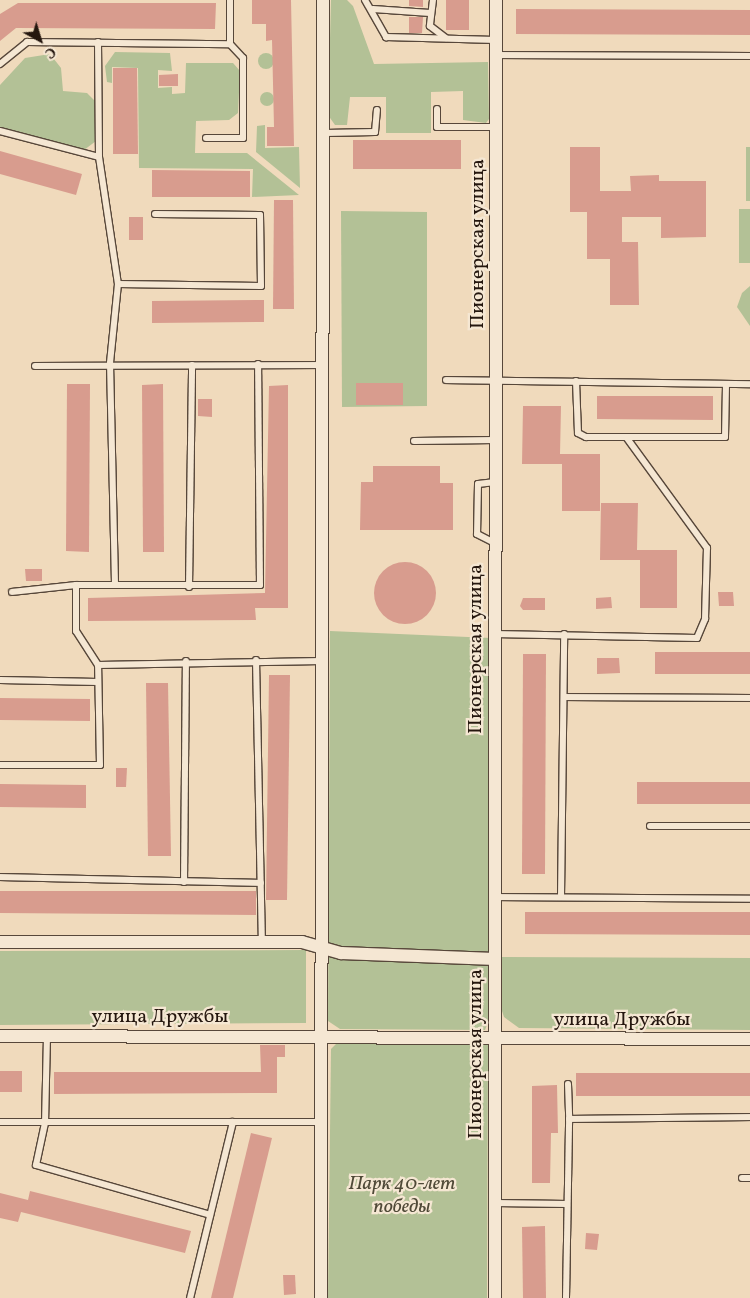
<!DOCTYPE html>
<html>
<head>
<meta charset="utf-8">
<style>
  body { margin:0 }
  #map { position:relative; width:750px; height:1298px; overflow:hidden; background:#f0dabc; font-family:Vollkorn,serif }
  div>[style] { position:absolute }
  [style*='--x'] { left:calc(var(--x)*1px); top:calc(var(--y)*1px); width:calc(var(--w)*1px); rotate:calc(var(--a)*1deg) }
  .green>* { inset:0; background:#b3c196 }
  .round { border-radius:50% }
  .building>* { inset:0; background:#d89c8e }
  .roads { filter:drop-shadow(1px 0 #57473a) drop-shadow(-1px 0 #57473a) drop-shadow(0 1px #57473a) drop-shadow(0 -1px #57473a) }
  .service>* { height:6px; margin:-3px; padding:0 3px; transform-origin:3px; border-radius:3px; background:#f5e7d3 }
  .minor>* { height:12px; margin:-6px; padding:0 6px; transform-origin:6px; border-radius:6px; background:#f5e7d3 }
  span { translate:-50% -50%; white-space:nowrap; text-align:center; line-height:1.15; -webkit-text-stroke:4.5px #f5e7d3; paint-order:stroke }
  .street-label { font-size:20px; color:#24160e }
  .park-label { font-size:20px; color:#4f4937; font-style:italic }
  .north { position:absolute; left:15px; top:15px; width:50px; height:50px; -webkit-text-stroke:4px #f5e7d3; paint-order:stroke; rotate:141deg; font-size:14px; font-weight:700; line-height:20px; text-align:center; color:#24160e }
  .north::after { content:''; display:block; margin:auto; width:18px; height:22px; background:#24160e; clip-path:polygon(50% 0,100% 100%,50% 72%,0 100%) }
</style>
</head>
<body>
<div id="map">
  <div class="green">
    <div style="clip-path:polygon(331px 0,347px 0,353px 6px,374px 64px,488px 62px,489px 119px,486px 123px,463px 120px,463px 91px,431px 92px,431px 133px,386px 133px,386px 97px,350px 97px,347px 125px,335px 125px,328px 115px)"></div>
    <div style="clip-path:polygon(115px 52px,170px 53px,172px 71px,158px 70px,158px 88px,172px 87px,172px 94px,185px 93px,186px 63px,233px 63px,240px 71px,238px 113px,229px 120px,196px 121px,195px 153px,247px 153px,299px 195px,252px 197px,253px 169px,139px 168px,138px 68px,112px 67px,112px 83px,107px 82px,105px 66px)"></div>
    <div class="round" style="left:258px;top:53px;width:16px;height:16px"></div>
    <div style="clip-path:polygon(50px 54px,61px 68px,63px 91px,87px 93px,96px 102px,96px 141px,84px 150px,0 127px,0 85px,25px 58px)"></div>
    <div class="round" style="left:260px;top:92px;width:14px;height:14px"></div>
    <div style="clip-path:polygon(265px 125px,265px 148px,299px 147px,300px 188px,256px 152px,257px 126px)"></div>
    <div style="clip-path:polygon(746px 147px,750px 147px,750px 201px,746px 201px)"></div>
    <div style="clip-path:polygon(739px 209px,750px 209px,750px 263px,739px 263px)"></div>
    <div style="clip-path:polygon(341px 211px,427px 212px,427px 406px,342px 407px)"></div>
    <div style="clip-path:polygon(750px 286px,750px 326px,737px 307px,742px 293px)"></div>
    <div style="clip-path:polygon(330px 631px,491px 638px,491px 1014px,485px 1030px,340px 1029px,328px 1021px)"></div>
    <div style="clip-path:polygon(306px 950px,306px 1023px,0 1025px,0 951px)"></div>
    <div style="clip-path:polygon(501px 957px,750px 958px,750px 1030px,519px 1028px,504px 1017px,500px 1005px)"></div>
    <div style="clip-path:polygon(488px 1043px,487px 1298px,328px 1298px,331px 1049px,336px 1044px)"></div>
  </div>
  <div class="building">
    <div style="clip-path:polygon(252px 0,291px 0,294px 146px,267px 146px,267px 127px,274px 127px,272px 40px,266px 41px,266px 24px,252px 24px)"></div>
    <div style="clip-path:polygon(409px 0,423px 0,423px 7px,409px 6px)"></div>
    <div style="clip-path:polygon(446px 0,469px 0,469px 30px,446px 30px)"></div>
    <div style="clip-path:polygon(18px 3px,216px 3px,215px 29px,16px 28px,0 41px,0 14px)"></div>
    <div style="clip-path:polygon(516px 9px,750px 10px,750px 35px,516px 34px)"></div>
    <div style="clip-path:polygon(409px 17px,423px 17px,422px 33px,409px 33px)"></div>
    <div style="clip-path:polygon(113px 68px,137px 68px,138px 154px,113px 154px)"></div>
    <div style="clip-path:polygon(178px 74px,178px 86px,159px 86px,159px 75px)"></div>
    <div style="clip-path:polygon(353px 140px,461px 140px,461px 169px,353px 169px)"></div>
    <div style="clip-path:polygon(570px 147px,600px 147px,600px 191px,631px 191px,630px 176px,659px 175px,659px 181px,706px 181px,706px 237px,661px 238px,661px 217px,622px 217px,622px 242px,638px 242px,639px 305px,610px 305px,610px 259px,587px 259px,587px 212px,570px 212px)"></div>
    <div style="clip-path:polygon(0 151px,82px 174px,76px 195px,0 174px)"></div>
    <div style="clip-path:polygon(152px 170px,250px 171px,250px 197px,152px 197px)"></div>
    <div style="clip-path:polygon(274px 200px,293px 200px,294px 309px,273px 309px)"></div>
    <div style="clip-path:polygon(129px 217px,143px 217px,143px 240px,129px 240px)"></div>
    <div style="clip-path:polygon(264px 300px,264px 322px,152px 323px,152px 301px)"></div>
    <div style="clip-path:polygon(356px 383px,403px 383px,403px 405px,356px 405px)"></div>
    <div style="clip-path:polygon(67px 384px,90px 384px,89px 552px,66px 551px)"></div>
    <div style="clip-path:polygon(163px 384px,164px 552px,143px 552px,142px 385px)"></div>
    <div style="clip-path:polygon(288px 385px,288px 608px,255px 608px,256px 620px,88px 621px,88px 598px,265px 593px,269px 386px)"></div>
    <div style="clip-path:polygon(597px 396px,713px 396px,713px 420px,597px 419px)"></div>
    <div style="clip-path:polygon(198px 399px,212px 399px,212px 417px,198px 416px)"></div>
    <div style="clip-path:polygon(523px 406px,561px 406px,560px 454px,600px 454px,600px 511px,562px 511px,562px 464px,522px 464px)"></div>
    <div style="clip-path:polygon(373px 466px,440px 466px,440px 483px,453px 483px,453px 530px,360px 530px,361px 482px,373px 482px)"></div>
    <div style="clip-path:polygon(601px 503px,638px 503px,637px 550px,677px 550px,677px 608px,640px 608px,640px 560px,600px 560px)"></div>
    <div class="round" style="left:374px;top:562px;width:62px;height:62px"></div>
    <div style="clip-path:polygon(25px 569px,42px 569px,42px 581px,26px 581px)"></div>
    <div style="clip-path:polygon(718px 592px,733px 592px,734px 606px,719px 606px)"></div>
    <div style="clip-path:polygon(611px 597px,612px 608px,596px 609px,596px 598px)"></div>
    <div style="clip-path:polygon(523px 598px,545px 598px,545px 610px,523px 610px,520px 606px)"></div>
    <div style="clip-path:polygon(655px 652px,750px 652px,750px 674px,655px 674px)"></div>
    <div style="clip-path:polygon(523px 654px,546px 654px,545px 874px,522px 874px)"></div>
    <div style="clip-path:polygon(597px 658px,619px 658px,620px 673px,597px 674px)"></div>
    <div style="clip-path:polygon(269px 675px,290px 675px,287px 900px,266px 900px)"></div>
    <div style="clip-path:polygon(146px 683px,168px 683px,171px 856px,148px 856px)"></div>
    <div style="clip-path:polygon(0 698px,90px 699px,90px 721px,0 720px)"></div>
    <div style="clip-path:polygon(116px 768px,127px 768px,126px 787px,116px 787px)"></div>
    <div style="clip-path:polygon(637px 782px,750px 782px,750px 804px,637px 804px)"></div>
    <div style="clip-path:polygon(0 784px,86px 785px,86px 808px,0 807px)"></div>
    <div style="clip-path:polygon(0 891px,256px 891px,256px 915px,0 913px)"></div>
    <div style="clip-path:polygon(525px 912px,750px 912px,750px 935px,525px 934px)"></div>
    <div style="clip-path:polygon(260px 1045px,285px 1045px,285px 1057px,277px 1057px,277px 1093px,54px 1094px,54px 1072px,261px 1072px)"></div>
    <div style="clip-path:polygon(0 1071px,22px 1071px,22px 1092px,0 1092px)"></div>
    <div style="clip-path:polygon(576px 1073px,750px 1073px,750px 1096px,576px 1096px)"></div>
    <div style="clip-path:polygon(557px 1085px,558px 1133px,551px 1133px,550px 1183px,532px 1183px,532px 1086px)"></div>
    <div style="clip-path:polygon(251px 1133px,272px 1138px,233px 1298px,211px 1298px)"></div>
    <div style="clip-path:polygon(30px 1191px,191px 1231px,185px 1253px,21px 1212px,18px 1222px,0 1218px,0 1193px,28px 1200px)"></div>
    <div style="clip-path:polygon(545px 1226px,546px 1298px,523px 1298px,522px 1227px)"></div>
    <div style="clip-path:polygon(586px 1233px,599px 1234px,597px 1250px,585px 1249px)"></div>
    <div style="clip-path:polygon(283px 1275px,295px 1275px,296px 1294px,284px 1295px)"></div>
  </div>
  <div class="roads">
    <div class="service">
      <div style="--x:365;--y:0;--w:43;--a:60.4"></div>
      <div style="--x:386;--y:37;--w:110;--a:1.6"></div>
      <div style="--x:433;--y:0;--w:26;--a:97"></div>
      <div style="--x:430;--y:26;--w:20;--a:37"></div>
      <div style="--x:373;--y:9;--w:57;--a:4"></div>
      <div style="--x:98;--y:42;--w:115;--a:89.5"></div>
      <div style="--x:99;--y:157;--w:128;--a:81.5"></div>
      <div style="--x:118;--y:284;--w:79;--a:95.8"></div>
      <div style="--x:110;--y:363;--w:220;--a:88.7"></div>
      <div style="--x:496;--y:55;--w:254;--a:0.2"></div>
      <div style="--x:0;--y:64;--w:35;--a:-39"></div>
      <div style="--x:27;--y:42;--w:203;--a:0.6"></div>
      <div style="--x:437;--y:109;--w:18;--a:90"></div>
      <div style="--x:437;--y:127;--w:59;--a:0"></div>
      <div style="--x:0;--y:131;--w:102;--a:14.7"></div>
      <div style="--x:325;--y:133;--w:50;--a:-1.1"></div>
      <div style="--x:375;--y:132;--w:22;--a:-85"></div>
      <div style="--x:206;--y:138;--w:37;--a:0"></div>
      <div style="--x:243;--y:138;--w:80;--a:-90"></div>
      <div style="--x:243;--y:58;--w:19;--a:-133"></div>
      <div style="--x:230;--y:44;--w:44;--a:-90"></div>
      <div style="--x:118;--y:284;--w:143;--a:0.8"></div>
      <div style="--x:261;--y:286;--w:71;--a:-90.8"></div>
      <div style="--x:260;--y:215;--w:105;--a:-179.5"></div>
      <div style="--x:35;--y:366;--w:289;--a:-0.2"></div>
      <div style="--x:446;--y:380;--w:304;--a:0.8"></div>
      <div style="--x:576;--y:381;--w:52;--a:87.8"></div>
      <div style="--x:578;--y:433;--w:9;--a:27"></div>
      <div style="--x:586;--y:437;--w:139;--a:0"></div>
      <div style="--x:725;--y:437;--w:53;--a:-88.9"></div>
      <div style="--x:414;--y:441;--w:81;--a:-0.7"></div>
      <div style="--x:495;--y:482;--w:17;--a:173"></div>
      <div style="--x:478;--y:484;--w:50;--a:91.1"></div>
      <div style="--x:477;--y:534;--w:20;--a:27"></div>
      <div style="--x:189;--y:587;--w:222;--a:-89.2"></div>
      <div style="--x:12;--y:592;--w:64;--a:-6.2"></div>
      <div style="--x:494;--y:634;--w:203;--a:1.1"></div>
      <div style="--x:697;--y:638;--w:21;--a:-67"></div>
      <div style="--x:705;--y:619;--w:71;--a:-88.4"></div>
      <div style="--x:707;--y:548;--w:137;--a:-126.1"></div>
      <div style="--x:256;--y:660;--w:281;--a:88.8"></div>
      <div style="--x:98;--y:665;--w:224;--a:-1"></div>
      <div style="--x:0;--y:680;--w:98;--a:1.2"></div>
      <div style="--x:564;--y:697;--w:186;--a:0.3"></div>
      <div style="--x:0;--y:765;--w:100;--a:0"></div>
      <div style="--x:100;--y:765;--w:100;--a:-91.1"></div>
      <div style="--x:98;--y:665;--w:40;--a:-122.9"></div>
      <div style="--x:76;--y:631;--w:46;--a:-90"></div>
      <div style="--x:76;--y:585;--w:184;--a:0"></div>
      <div style="--x:260;--y:585;--w:221;--a:-90.5"></div>
      <div style="--x:650;--y:826;--w:100;--a:0"></div>
      <div style="--x:0;--y:877;--w:261;--a:1.3"></div>
      <div style="--x:184;--y:882;--w:221;--a:-89.5"></div>
      <div style="--x:494;--y:897;--w:256;--a:0.4"></div>
      <div style="--x:561;--y:897;--w:263;--a:-89.3"></div>
      <div style="--x:47;--y:1036;--w:87;--a:91.3"></div>
      <div style="--x:45;--y:1123;--w:43;--a:102.1"></div>
      <div style="--x:36;--y:1165;--w:181;--a:16"></div>
      <div style="--x:568;--y:1084;--w:35;--a:88"></div>
      <div style="--x:0;--y:1122;--w:233;--a:0"></div>
      <div style="--x:233;--y:1122;--w:181;--a:103.7"></div>
      <div style="--x:233;--y:1122;--w:89;--a:0"></div>
      <div style="--x:742;--y:1178;--w:8;--a:0"></div>
      <div style="--x:495;--y:1203;--w:72;--a:0.8"></div>
      <div style="--x:566;--y:1298;--w:179;--a:-89"></div>
      <div style="--x:569;--y:1119;--w:181;--a:-0.6"></div>
    </div>
    <div class="minor">
      <div style="--x:0;--y:942;--w:302;--a:0"></div>
      <div style="--x:302;--y:942;--w:41;--a:15.8"></div>
      <div style="--x:341;--y:953;--w:154;--a:2.2"></div>
      <div style="--x:0;--y:1036;--w:750;--a:0.23"></div>
      <div style="--x:321;--y:1298;--w:1298;--a:-89.91"></div>
      <div style="--x:495;--y:1298;--w:1298;--a:-89.96"></div>
    </div>
  </div>
  <div class="street-label">
    <span style="left:478px;top:244px;rotate:-90deg">Пионерская улица</span>
    <span style="left:476px;top:649px;rotate:-90deg">Пионерская улица</span>
    <span style="left:160px;top:1017px">улица Дружбы</span>
    <span style="left:622px;top:1020px">улица Дружбы</span>
    <span style="left:476px;top:1054px;rotate:-90deg">Пионерская улица</span>
  </div>
  <div class="park-label">
    <span style="left:402px;top:1196px">Парк 40-лет<br>победы</span>
  </div>
  <div class="north">С</div>
</div>
</body>
</html>
